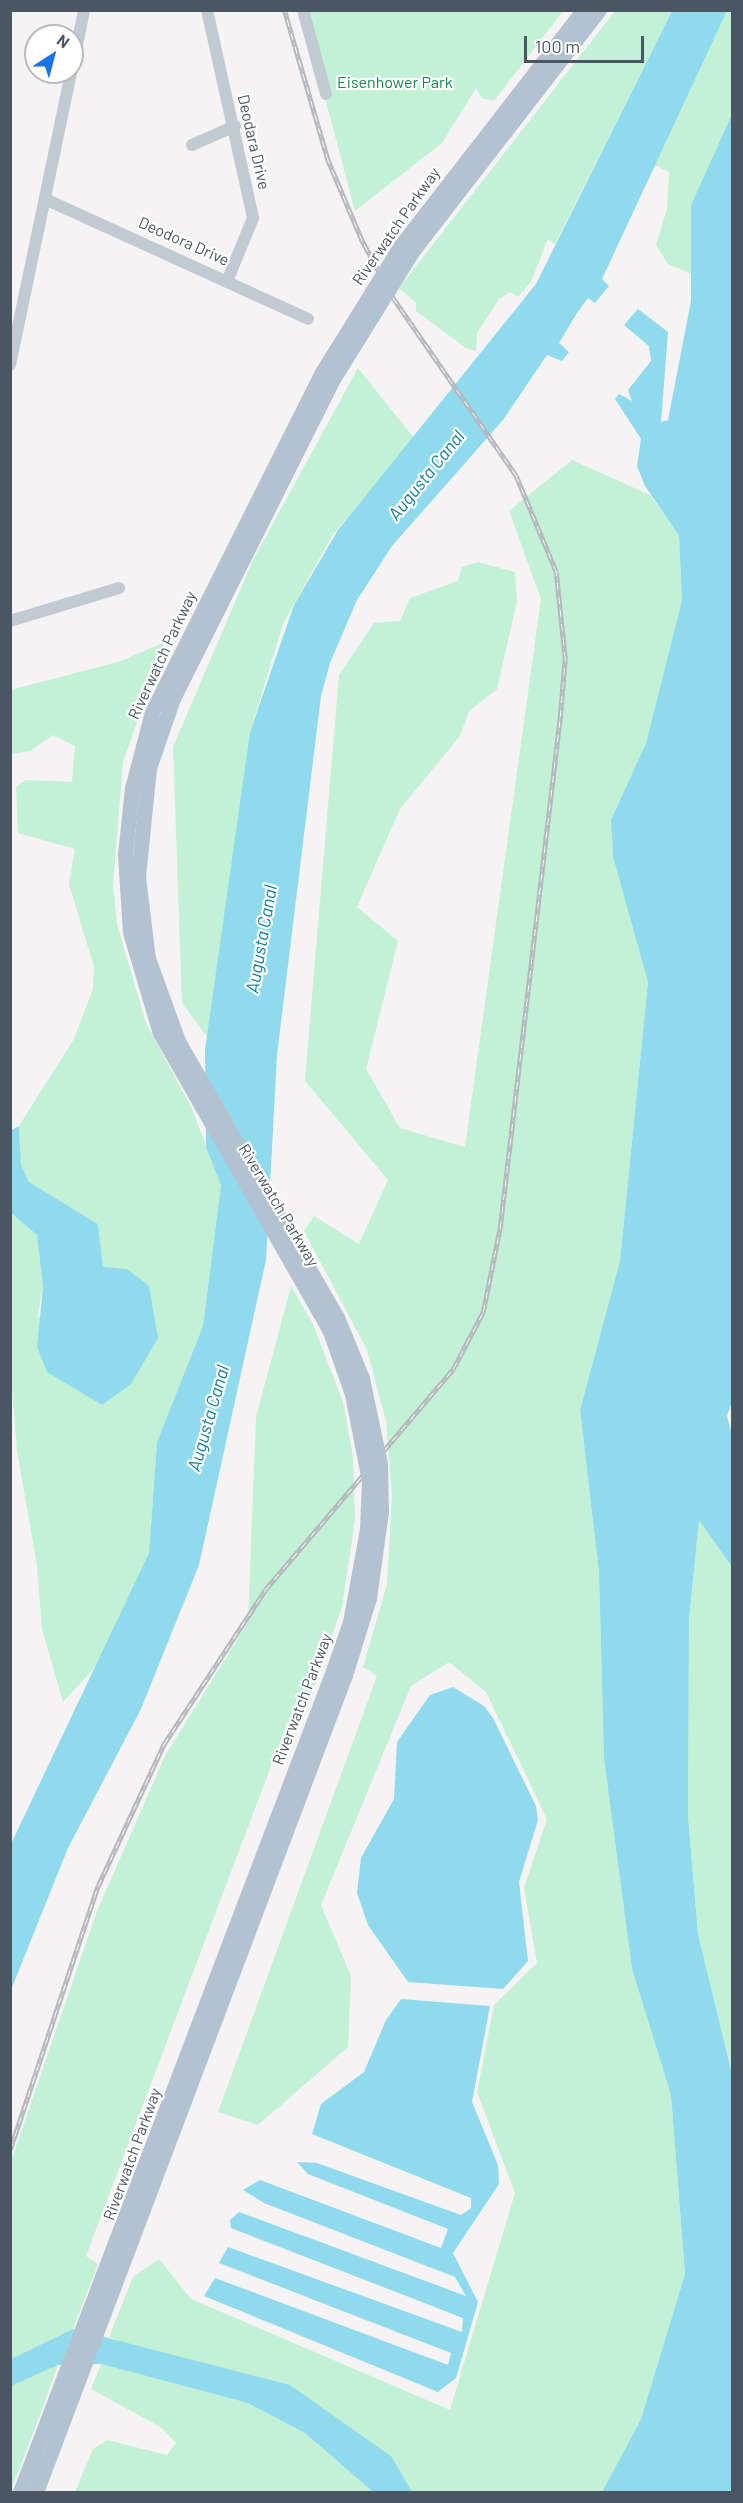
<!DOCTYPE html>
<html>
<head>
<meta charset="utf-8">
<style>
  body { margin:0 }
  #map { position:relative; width:743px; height:2503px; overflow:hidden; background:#f5f3f3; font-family:Barlow,sans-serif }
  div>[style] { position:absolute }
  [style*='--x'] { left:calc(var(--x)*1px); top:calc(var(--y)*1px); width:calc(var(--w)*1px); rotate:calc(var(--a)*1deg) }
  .green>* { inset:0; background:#c3f1d5 }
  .water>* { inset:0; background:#90daee }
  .minor>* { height:12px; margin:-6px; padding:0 6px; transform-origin:6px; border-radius:6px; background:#c1cad2 }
  .major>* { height:15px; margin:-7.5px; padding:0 7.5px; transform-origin:7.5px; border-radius:7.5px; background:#b3c2d1 }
  .rail>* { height:4.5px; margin-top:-2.25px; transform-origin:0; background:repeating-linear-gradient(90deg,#fff 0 7px,#b5b8bd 0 14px); box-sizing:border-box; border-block:2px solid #b5b8bd }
  .major-bridge>* { height:15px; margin:-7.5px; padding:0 7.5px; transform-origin:7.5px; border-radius:7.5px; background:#b3c2d1 }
  span { translate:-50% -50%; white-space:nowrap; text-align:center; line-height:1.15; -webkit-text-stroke:4.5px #fff; paint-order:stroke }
  .park-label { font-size:16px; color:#17864f }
  .street-label { font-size:16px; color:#4a5661 }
  .water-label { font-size:18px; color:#0c7c9b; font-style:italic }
  .frame { position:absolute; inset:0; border:12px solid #4a5661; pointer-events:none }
  .north { position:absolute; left:24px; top:24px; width:60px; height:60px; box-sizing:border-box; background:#fff; border:2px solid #b7bbc0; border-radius:50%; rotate:36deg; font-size:16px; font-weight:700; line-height:24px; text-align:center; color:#4a5661 }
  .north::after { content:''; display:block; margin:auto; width:21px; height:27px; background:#1a73e8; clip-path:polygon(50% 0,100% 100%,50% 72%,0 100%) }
  .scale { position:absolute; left:524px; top:36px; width:120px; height:27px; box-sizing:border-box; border:3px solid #4a5661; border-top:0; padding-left:8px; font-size:18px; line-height:21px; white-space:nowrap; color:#4a5661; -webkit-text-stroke:4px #fff; paint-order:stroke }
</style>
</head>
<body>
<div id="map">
  <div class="green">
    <div style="clip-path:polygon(302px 11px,563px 11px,494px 101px,482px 98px,476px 88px,442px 143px,355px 211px)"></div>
    <div style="clip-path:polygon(615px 11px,672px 11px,555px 244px,548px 239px,531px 282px,518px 297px,510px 292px,499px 299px,477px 333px,476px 351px,466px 348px,416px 311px,416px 303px,399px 288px)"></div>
    <div style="clip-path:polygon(727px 11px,732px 11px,732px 114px,691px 205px,693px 275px,668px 264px,656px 245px,667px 209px,669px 172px,655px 165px)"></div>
    <div style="clip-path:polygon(358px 368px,414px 438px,332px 536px,283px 624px,250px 732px,209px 1039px,182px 1003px,173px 747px,253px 560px)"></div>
    <div style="clip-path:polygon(572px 460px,650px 495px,679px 536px,682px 600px,646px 743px,611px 820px,613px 857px,648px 982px,620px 1261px,580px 1410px,599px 1572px,604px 1759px,632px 1969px,671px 2095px,685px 2274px,641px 2419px,602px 2492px,412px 2492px,392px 2457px,109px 2337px,133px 2277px,159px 2259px,191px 2299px,450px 2410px,515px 2193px,477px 2092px,494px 2005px,537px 1963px,524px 1888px,547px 1819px,486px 1692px,449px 1662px,411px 1686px,321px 1905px,351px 1976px,348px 2047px,258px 2125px,218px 2112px,377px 1676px,363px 1667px,387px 1584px,392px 1495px,386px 1421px,367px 1350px,304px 1231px,314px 1216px,359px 1244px,388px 1180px,305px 1081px,339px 675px,374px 623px,400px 621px,410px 598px,458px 581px,462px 567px,478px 562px,515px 572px,517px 601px,497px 689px,469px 711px,460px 736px,400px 809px,357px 907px,398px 941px,366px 1069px,400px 1128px,465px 1147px,541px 599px,509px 511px)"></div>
    <div style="clip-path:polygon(165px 642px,123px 762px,113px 884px,117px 924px,146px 1023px,192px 1109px,221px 1185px,203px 1326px,157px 1442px,149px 1553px,98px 1664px,63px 1702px,42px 1629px,37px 1566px,17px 1451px,11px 1378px,11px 1213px,37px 1235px,43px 1287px,37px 1318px,127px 1269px,103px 1268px,98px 1224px,29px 1182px,21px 1165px,19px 1126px,74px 1039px,93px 989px,94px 967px,69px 884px,75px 849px,18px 833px,16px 787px,26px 780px,72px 782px,75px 746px,53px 735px,30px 751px,11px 754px,11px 690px,121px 661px)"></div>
    <div style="clip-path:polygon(291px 1286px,313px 1324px,343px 1402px,353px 1457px,355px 1520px,342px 1607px,304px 1716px,288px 1721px,86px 2256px,98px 2264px,73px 2329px,11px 2359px,11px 2161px,97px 1911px,165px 1756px,248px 1622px,256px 1417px)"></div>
    <div style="clip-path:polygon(699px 1519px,732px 1567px,732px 2074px,698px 1934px,688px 1816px,689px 1620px)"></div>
    <div style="clip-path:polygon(101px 2364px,248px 2403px,305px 2433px,373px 2492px,75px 2492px,93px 2449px,107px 2440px,167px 2455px,176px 2443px,162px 2428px,91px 2389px)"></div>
    <div style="clip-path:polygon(58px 2365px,37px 2423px,11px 2490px,11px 2386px)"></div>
  </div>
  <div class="water">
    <div style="clip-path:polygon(672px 11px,727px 11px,602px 279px,609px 286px,595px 303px,588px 298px,577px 313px,559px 343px,569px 352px,562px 361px,547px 355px,503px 420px,392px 546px,357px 600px,330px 663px,321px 696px,277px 1055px,266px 1260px,199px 1565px,141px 1709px,68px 1848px,11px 1990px,11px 1844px,149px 1553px,157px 1442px,203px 1326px,221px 1185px,206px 1147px,205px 1050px,250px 732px,294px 605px,338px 530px,536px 284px)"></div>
    <div style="clip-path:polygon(732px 114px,732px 1402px,727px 1416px,732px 1434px,732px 1567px,699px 1520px,689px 1620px,688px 1816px,698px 1934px,732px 2074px,732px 2492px,602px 2492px,641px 2419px,685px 2274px,671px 2095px,632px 1969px,604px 1759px,599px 1572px,580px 1410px,620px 1261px,648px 982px,613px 857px,611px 820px,646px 743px,682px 600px,679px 536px,645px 486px,637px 466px,641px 439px,615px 399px,619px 394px,632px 401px,628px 390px,651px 361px,649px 346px,624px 325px,638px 309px,668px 332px,661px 422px,668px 420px,691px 301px,691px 205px)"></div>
    <div style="clip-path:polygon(19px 1126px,21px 1165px,29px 1182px,98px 1224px,103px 1267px,127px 1269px,149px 1286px,158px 1338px,131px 1384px,102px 1405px,47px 1372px,37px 1347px,43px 1287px,37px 1235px,11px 1213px,11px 1130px)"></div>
    <div style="clip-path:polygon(453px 1687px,484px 1706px,493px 1718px,536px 1806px,538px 1820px,519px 1882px,528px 1961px,503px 1989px,408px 1982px,368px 1925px,357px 1893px,361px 1858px,394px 1799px,397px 1742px,430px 1695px)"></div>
    <div style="clip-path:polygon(401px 1999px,490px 2006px,472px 2102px,498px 2165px,499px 2184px,453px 2253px,478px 2302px,456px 2378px,438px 2392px,204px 2296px,215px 2278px,448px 2365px,451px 2353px,219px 2263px,228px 2247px,462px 2332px,463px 2318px,231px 2228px,230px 2220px,239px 2212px,466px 2296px,455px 2277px,264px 2203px,243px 2190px,260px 2180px,441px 2248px,448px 2229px,308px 2174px,297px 2162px,317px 2163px,461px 2215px,471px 2208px,471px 2198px,312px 2134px,321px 2104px,364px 2072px,386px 2020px)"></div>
    <div style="clip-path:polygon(73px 2329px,290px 2385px,392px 2457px,412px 2492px,373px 2492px,305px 2433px,248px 2403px,101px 2364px,58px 2365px,11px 2386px,11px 2359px)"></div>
  </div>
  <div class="minor">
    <div style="--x:207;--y:10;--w:213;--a:77.5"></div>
    <div style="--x:253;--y:218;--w:66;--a:112.3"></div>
    <div style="--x:303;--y:10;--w:87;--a:74.7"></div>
    <div style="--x:192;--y:145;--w:47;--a:-23.8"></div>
    <div style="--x:45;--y:199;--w:289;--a:24.5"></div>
    <div style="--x:10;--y:365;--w:363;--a:-78.2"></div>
    <div style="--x:10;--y:621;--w:114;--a:-16.8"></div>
  </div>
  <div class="major">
    <div style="--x:401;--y:245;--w:297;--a:-52.2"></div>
    <div style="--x:411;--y:253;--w:307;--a:-52.3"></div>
    <div style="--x:321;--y:374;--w:378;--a:116.6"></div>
    <div style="--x:152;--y:712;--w:79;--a:104.7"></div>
    <div style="--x:132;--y:788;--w:67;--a:96"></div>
    <div style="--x:125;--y:855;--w:77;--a:86.3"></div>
    <div style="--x:130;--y:932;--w:105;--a:73.5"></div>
    <div style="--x:160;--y:1033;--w:343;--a:60.3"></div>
    <div style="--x:330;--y:1331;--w:67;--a:70.8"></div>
    <div style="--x:333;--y:379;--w:357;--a:116.6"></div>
    <div style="--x:173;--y:698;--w:74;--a:108.9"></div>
    <div style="--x:149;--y:768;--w:110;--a:95.8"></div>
    <div style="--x:138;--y:877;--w:82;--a:83"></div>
    <div style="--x:148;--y:958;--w:88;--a:70.1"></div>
    <div style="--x:178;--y:1041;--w:319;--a:60.1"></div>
    <div style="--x:337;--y:1317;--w:66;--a:67.7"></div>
    <div style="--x:20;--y:2492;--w:882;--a:-69.14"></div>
    <div style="--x:334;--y:1668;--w:49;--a:-70.8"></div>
    <div style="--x:350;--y:1622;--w:95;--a:-79.6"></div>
    <div style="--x:36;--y:2492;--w:873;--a:-69.28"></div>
    <div style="--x:345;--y:1675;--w:81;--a:-72.7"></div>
    <div style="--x:369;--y:1598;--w:88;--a:-82.1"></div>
  </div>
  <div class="rail">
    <div style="--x:10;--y:2150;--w:278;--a:-71.6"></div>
    <div style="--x:98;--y:1886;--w:157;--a:-65.1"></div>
    <div style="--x:164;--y:1744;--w:184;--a:-56.7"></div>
    <div style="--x:265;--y:1590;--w:290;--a:-49.6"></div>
    <div style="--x:453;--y:1369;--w:64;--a:-62.2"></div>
    <div style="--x:483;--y:1312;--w:86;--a:-78.6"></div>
    <div style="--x:500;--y:1228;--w:515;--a:-83.3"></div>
    <div style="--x:560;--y:717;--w:58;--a:-85.1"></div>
    <div style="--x:565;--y:659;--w:87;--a:-95.9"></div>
    <div style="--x:556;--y:572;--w:104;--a:-112.6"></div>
    <div style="--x:516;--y:476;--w:214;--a:-124.7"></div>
    <div style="--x:394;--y:300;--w:67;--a:-118.5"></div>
    <div style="--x:362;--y:241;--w:87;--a:-113"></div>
    <div style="--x:328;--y:161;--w:157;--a:-106.2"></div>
  </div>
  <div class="major-bridge">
    <div style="--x:321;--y:374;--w:152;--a:-58.2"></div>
    <div style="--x:333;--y:379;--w:148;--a:-58.2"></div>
    <div style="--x:362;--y:1378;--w:88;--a:78.2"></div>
    <div style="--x:380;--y:1464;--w:47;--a:88.8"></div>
    <div style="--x:352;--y:1394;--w:89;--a:78.9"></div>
    <div style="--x:369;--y:1481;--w:48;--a:92.4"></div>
  </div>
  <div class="park-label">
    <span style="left:395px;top:82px">Eisenhower Park</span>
  </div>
  <div class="street-label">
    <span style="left:254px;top:142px;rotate:77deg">Deodara Drive</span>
    <span style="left:396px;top:226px;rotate:-55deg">Riverwatch Parkway</span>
    <span style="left:184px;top:241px;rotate:24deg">Deodora Drive</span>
    <span style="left:162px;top:655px;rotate:-65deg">Riverwatch Parkway</span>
    <span style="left:279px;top:1205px;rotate:59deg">Riverwatch Parkway</span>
    <span style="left:302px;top:1699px;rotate:-69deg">Riverwatch Parkway</span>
    <span style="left:132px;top:2154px;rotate:-70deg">Riverwatch Parkway</span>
  </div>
  <div class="water-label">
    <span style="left:426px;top:475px;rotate:-51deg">Augusta Canal</span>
    <span style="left:261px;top:939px;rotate:-80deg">Augusta Canal</span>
    <span style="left:208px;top:1418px;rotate:-74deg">Augusta Canal</span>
  </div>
  <div class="frame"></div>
  <div class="north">N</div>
  <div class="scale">100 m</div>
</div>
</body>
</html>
